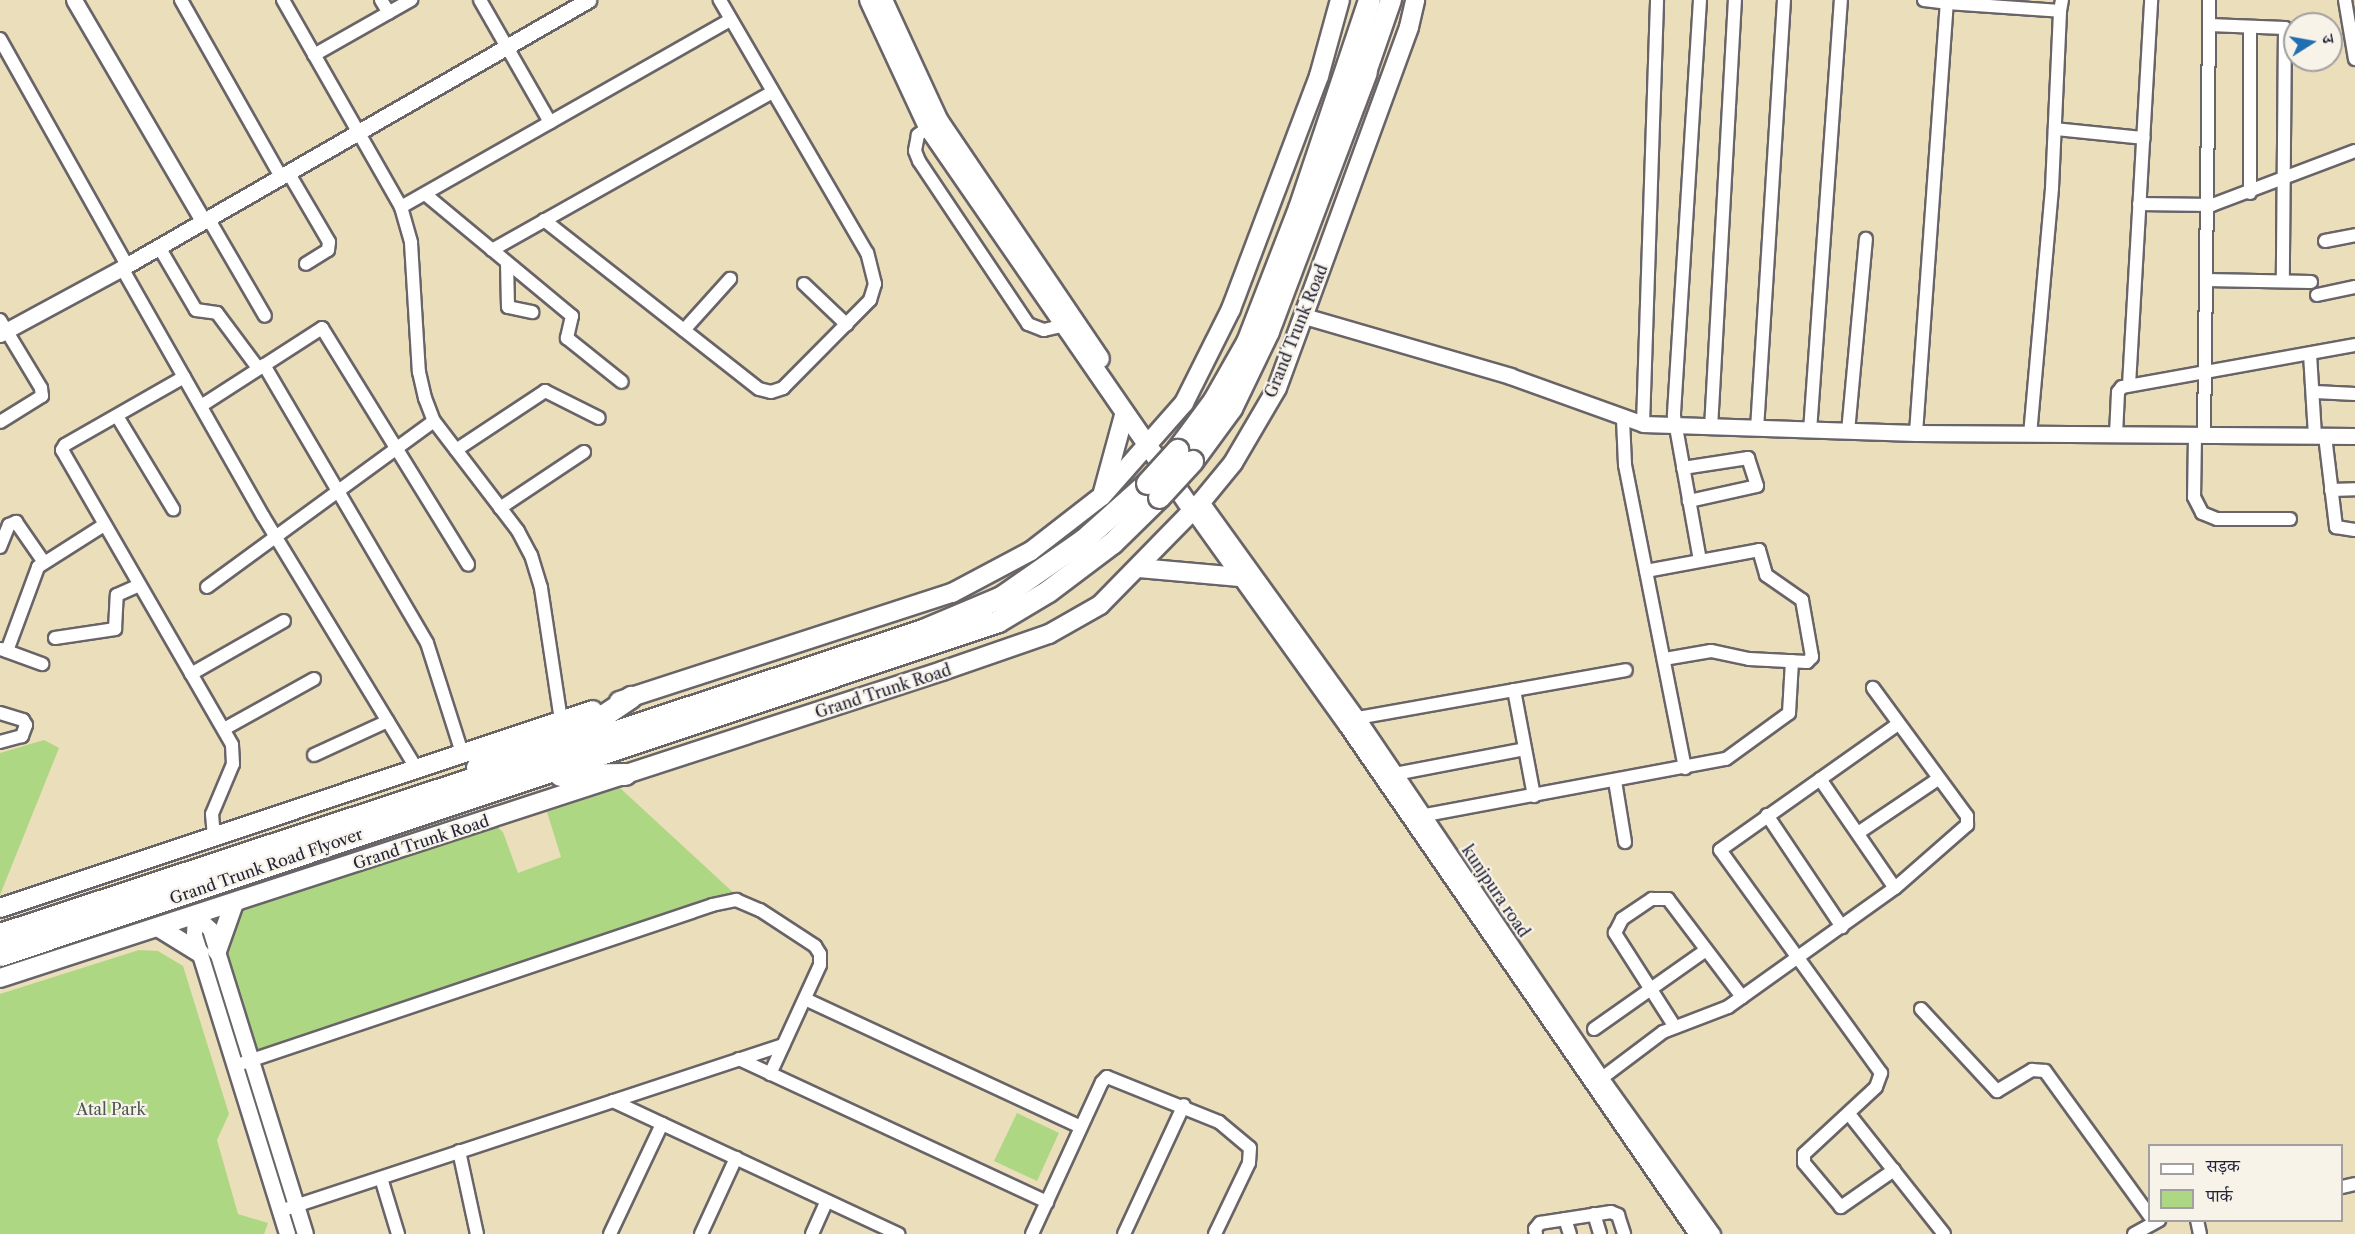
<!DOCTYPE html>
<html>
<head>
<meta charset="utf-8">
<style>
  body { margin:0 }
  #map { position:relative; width:2355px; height:1234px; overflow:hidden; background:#ebdebb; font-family:"Libre Caslon Text","Noto Serif Devanagari",serif }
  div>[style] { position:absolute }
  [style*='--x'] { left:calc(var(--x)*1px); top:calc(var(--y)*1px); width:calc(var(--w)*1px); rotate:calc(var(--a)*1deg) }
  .green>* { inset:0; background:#add783 }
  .roads { filter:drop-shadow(2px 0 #686468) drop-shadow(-2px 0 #686468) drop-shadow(0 2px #686468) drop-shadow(0 -2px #686468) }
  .minor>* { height:12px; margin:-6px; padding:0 6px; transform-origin:6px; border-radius:6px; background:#fff }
  .tertiary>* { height:15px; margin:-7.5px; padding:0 7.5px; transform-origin:7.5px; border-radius:7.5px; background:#fff }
  .primary>* { height:18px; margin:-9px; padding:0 9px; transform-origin:9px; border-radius:9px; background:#fff }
  .trunk>* { height:20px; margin:-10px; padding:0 10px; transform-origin:10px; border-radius:10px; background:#fff }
  .motorway>* { height:21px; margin:-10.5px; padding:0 10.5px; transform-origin:10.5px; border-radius:10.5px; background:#fff }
  .bridges { filter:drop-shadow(2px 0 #686468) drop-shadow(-2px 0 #686468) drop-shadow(0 2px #686468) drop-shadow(0 -2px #686468) }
  .motorway-bridge>* { height:21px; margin:-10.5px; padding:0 10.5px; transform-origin:10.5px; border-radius:10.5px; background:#fff }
  span { translate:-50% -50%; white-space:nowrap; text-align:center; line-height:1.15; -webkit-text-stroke:4.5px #f7f3e8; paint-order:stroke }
  .street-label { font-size:16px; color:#22223b }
  .park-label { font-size:16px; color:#4c5851 }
  .legend { position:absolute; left:2148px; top:1144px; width:195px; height:78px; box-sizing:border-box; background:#f7f3e8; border:2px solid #a29fa3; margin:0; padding:8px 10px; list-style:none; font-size:18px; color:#22223b }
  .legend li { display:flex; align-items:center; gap:12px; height:30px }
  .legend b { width:30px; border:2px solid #a29fa3 }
  .north { position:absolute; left:2283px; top:12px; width:60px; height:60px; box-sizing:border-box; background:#f7f3e8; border:2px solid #a29fa3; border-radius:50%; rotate:79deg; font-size:16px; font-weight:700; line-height:24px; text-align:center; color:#22223b }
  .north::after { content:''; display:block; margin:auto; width:21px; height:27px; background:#1f6fb2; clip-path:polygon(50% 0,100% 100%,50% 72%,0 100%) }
</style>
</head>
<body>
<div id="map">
  <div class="green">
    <div style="clip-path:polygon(44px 740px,59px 748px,0 895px,0 753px)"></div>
    <div style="clip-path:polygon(620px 788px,736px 895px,258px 1050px,225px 951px,244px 910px,496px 826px,503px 832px,518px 873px,561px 857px,547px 812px)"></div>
    <div style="clip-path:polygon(139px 950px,158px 951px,183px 966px,229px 1114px,217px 1140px,238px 1214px,268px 1223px,264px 1234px,0 1234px,0 994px)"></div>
    <div style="clip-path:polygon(1017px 1113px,1059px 1133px,1037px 1181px,994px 1161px)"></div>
  </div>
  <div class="roads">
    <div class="minor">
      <div style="--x:181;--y:0;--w:203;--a:60.5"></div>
      <div style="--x:283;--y:0;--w:238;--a:60.3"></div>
      <div style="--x:401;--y:207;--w:37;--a:74"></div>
      <div style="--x:411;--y:243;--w:129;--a:86.5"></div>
      <div style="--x:419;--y:372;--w:27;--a:77"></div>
      <div style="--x:425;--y:398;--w:25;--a:69"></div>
      <div style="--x:434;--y:421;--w:138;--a:52.6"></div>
      <div style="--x:518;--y:531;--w:27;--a:62"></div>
      <div style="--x:531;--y:555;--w:34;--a:73"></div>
      <div style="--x:541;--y:588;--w:134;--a:81.4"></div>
      <div style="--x:381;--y:0;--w:15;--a:58"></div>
      <div style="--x:480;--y:0;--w:141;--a:60.2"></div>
      <div style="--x:1700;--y:0;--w:417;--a:93.6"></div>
      <div style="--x:1674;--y:416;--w:146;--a:79.8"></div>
      <div style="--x:1924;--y:0;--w:23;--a:7"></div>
      <div style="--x:2345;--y:0;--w:60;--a:80.4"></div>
      <div style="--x:2209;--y:25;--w:76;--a:2.3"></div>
      <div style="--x:2285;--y:28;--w:253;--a:90.5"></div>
      <div style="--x:0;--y:39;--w:259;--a:60.7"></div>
      <div style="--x:314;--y:55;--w:112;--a:-29.6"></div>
      <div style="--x:933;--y:124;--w:19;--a:144"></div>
      <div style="--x:918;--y:135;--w:16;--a:101"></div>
      <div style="--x:915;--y:151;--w:11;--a:68"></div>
      <div style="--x:919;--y:161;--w:196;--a:56.2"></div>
      <div style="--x:1028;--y:324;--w:17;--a:21"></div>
      <div style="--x:1044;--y:330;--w:18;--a:-13"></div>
      <div style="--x:2055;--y:129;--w:89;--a:5.8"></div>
      <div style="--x:288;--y:172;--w:81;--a:59.6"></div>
      <div style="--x:329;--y:242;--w:8;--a:97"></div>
      <div style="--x:328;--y:250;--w:26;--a:148"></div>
      <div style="--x:2250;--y:193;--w:166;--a:-90"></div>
      <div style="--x:425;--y:194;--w:191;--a:39.7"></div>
      <div style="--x:572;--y:316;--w:23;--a:103"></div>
      <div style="--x:567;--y:338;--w:70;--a:38.7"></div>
      <div style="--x:2139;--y:204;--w:73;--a:0.8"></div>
      <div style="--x:2212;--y:205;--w:153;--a:-20.7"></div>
      <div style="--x:401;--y:207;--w:378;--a:-29.6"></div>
      <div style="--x:208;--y:218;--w:113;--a:59.8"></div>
      <div style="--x:544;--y:220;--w:273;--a:38.2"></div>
      <div style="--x:759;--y:389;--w:12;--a:14"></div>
      <div style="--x:771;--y:392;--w:13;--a:-18"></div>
      <div style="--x:783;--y:388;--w:124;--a:-45.3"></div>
      <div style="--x:870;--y:300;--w:17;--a:-73"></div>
      <div style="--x:875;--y:284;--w:32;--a:-104"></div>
      <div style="--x:867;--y:253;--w:293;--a:-120.2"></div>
      <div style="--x:2325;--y:241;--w:31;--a:-11"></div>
      <div style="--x:159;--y:247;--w:73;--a:59.6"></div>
      <div style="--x:196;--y:310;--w:21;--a:8"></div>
      <div style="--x:217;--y:313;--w:69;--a:53.3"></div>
      <div style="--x:492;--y:250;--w:322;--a:-29.4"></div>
      <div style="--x:507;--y:263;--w:44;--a:88.7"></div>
      <div style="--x:508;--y:307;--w:25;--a:12"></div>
      <div style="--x:122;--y:268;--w:285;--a:60.4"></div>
      <div style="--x:263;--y:516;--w:295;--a:58.7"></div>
      <div style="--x:2206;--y:280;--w:105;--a:1.1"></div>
      <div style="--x:804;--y:284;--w:59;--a:43.6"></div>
      <div style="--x:2317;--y:295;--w:39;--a:-12"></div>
      <div style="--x:0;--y:320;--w:79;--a:58.9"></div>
      <div style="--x:41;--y:388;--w:8;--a:83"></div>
      <div style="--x:42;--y:396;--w:49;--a:148.2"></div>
      <div style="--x:684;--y:330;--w:69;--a:-48"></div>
      <div style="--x:2310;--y:354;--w:82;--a:86.5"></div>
      <div style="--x:264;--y:365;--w:322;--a:59.6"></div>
      <div style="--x:427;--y:643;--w:115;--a:72.3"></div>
      <div style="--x:184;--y:377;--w:137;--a:150.3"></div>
      <div style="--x:65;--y:445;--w:6;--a:121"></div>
      <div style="--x:62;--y:450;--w:340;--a:60"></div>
      <div style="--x:232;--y:745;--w:19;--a:87"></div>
      <div style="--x:233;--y:764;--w:54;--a:112.8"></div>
      <div style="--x:212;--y:814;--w:22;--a:85"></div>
      <div style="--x:2129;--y:385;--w:386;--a:-86.7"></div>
      <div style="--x:2315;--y:392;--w:40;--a:2.9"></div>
      <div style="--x:201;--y:406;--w:144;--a:-32.8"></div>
      <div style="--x:322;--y:328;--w:278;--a:58.3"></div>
      <div style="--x:117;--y:416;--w:109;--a:58.9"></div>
      <div style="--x:1623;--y:419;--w:46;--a:87.5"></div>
      <div style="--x:1625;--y:465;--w:309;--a:78.8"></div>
      <div style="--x:1643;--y:424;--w:424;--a:-88.1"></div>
      <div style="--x:1711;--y:428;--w:429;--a:-86.8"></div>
      <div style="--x:1757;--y:429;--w:430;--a:-86.4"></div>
      <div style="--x:1810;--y:431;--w:432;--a:-85.9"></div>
      <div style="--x:1848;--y:432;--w:194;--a:-84.7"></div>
      <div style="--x:1916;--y:433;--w:431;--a:-85.9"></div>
      <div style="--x:1947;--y:3;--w:113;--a:4"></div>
      <div style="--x:2060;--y:11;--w:11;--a:-80"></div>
      <div style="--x:2030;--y:435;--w:248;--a:-84.9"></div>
      <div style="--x:2052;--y:188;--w:177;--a:-87.4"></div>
      <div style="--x:2116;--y:435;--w:43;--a:-87.3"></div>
      <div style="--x:2118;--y:392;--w:6;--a:-51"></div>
      <div style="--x:2122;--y:387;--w:237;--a:-10.2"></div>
      <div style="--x:2195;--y:436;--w:61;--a:90.9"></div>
      <div style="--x:2194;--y:497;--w:18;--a:63"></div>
      <div style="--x:2202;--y:513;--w:16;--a:22"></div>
      <div style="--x:2217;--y:519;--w:73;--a:0"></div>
      <div style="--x:2204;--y:436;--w:436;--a:-89.3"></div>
      <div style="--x:2325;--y:436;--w:92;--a:83.1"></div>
      <div style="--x:2336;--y:527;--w:19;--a:9"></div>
      <div style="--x:456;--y:450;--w:107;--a:-33.5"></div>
      <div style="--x:545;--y:391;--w:60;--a:26.6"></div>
      <div style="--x:1683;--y:468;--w:66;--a:-8.7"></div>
      <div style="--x:1748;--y:458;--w:29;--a:72"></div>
      <div style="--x:1757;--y:486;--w:70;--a:167.6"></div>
      <div style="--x:2331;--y:490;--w:24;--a:-2"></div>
      <div style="--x:500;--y:508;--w:101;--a:-33.7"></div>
      <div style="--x:0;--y:547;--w:24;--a:-68"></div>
      <div style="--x:9;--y:525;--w:8;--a:-23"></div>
      <div style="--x:16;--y:522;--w:47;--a:55.3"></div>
      <div style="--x:1646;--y:571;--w:115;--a:-10.5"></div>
      <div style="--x:1759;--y:550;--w:26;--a:74"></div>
      <div style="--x:1766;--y:575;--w:44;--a:34.8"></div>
      <div style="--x:1802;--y:600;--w:58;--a:80"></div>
      <div style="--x:1812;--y:657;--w:7;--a:135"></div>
      <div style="--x:1807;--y:662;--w:58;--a:-177"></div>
      <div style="--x:1749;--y:659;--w:39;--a:-168"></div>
      <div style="--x:1711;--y:651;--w:48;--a:170.3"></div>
      <div style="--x:207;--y:587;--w:281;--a:-36.2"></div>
      <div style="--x:55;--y:638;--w:61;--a:-8.5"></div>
      <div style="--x:115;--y:629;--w:34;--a:-87"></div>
      <div style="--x:117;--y:595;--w:24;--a:-24"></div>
      <div style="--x:1;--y:649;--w:44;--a:20.1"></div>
      <div style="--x:7;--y:651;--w:90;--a:-69.7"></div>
      <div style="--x:38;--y:567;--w:78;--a:-32.5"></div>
      <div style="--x:191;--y:674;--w:107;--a:-29.7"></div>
      <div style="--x:1514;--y:690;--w:108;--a:79.3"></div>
      <div style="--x:0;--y:713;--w:24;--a:17"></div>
      <div style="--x:23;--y:720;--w:6;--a:59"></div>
      <div style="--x:26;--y:725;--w:12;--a:110"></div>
      <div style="--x:22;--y:736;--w:23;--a:165"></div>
      <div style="--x:1357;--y:718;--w:273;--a:-10.1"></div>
      <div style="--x:224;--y:729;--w:103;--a:-29.1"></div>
      <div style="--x:314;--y:755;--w:81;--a:-24.7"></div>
      <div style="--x:1395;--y:774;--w:132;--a:-10.9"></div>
      <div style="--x:1820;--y:779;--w:132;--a:55.5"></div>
      <div style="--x:1615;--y:781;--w:62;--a:80.7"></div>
      <div style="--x:1767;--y:815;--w:135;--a:56.2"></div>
      <div style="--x:1415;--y:817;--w:316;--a:-10.6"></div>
      <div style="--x:1726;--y:759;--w:78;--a:-36.1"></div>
      <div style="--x:1789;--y:713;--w:52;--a:-86.7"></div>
      <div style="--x:1858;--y:833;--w:97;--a:-34"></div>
      <div style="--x:805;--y:999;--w:304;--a:24.9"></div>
      <div style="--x:1921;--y:1009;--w:112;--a:47.2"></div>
      <div style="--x:1997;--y:1091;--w:41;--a:-31"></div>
      <div style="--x:2032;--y:1070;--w:13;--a:4"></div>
      <div style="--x:2045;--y:1071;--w:179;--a:54.1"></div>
      <div style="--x:1675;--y:1027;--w:112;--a:-122.6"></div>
      <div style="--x:1615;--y:933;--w:16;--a:-63"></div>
      <div style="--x:1622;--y:919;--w:36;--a:-34"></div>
      <div style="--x:1652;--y:899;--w:16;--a:0"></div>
      <div style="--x:1668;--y:899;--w:123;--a:52.9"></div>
      <div style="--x:1594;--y:1029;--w:137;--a:-35.2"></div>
      <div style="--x:739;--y:1059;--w:340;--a:24.9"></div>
      <div style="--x:243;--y:1063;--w:495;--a:-18.6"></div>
      <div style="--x:712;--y:905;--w:25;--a:-12"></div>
      <div style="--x:736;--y:900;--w:26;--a:23"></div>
      <div style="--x:760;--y:910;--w:66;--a:33.2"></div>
      <div style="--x:815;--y:946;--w:9;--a:58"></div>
      <div style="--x:820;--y:954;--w:11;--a:90"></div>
      <div style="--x:820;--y:965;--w:120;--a:114.6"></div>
      <div style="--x:1594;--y:1084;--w:86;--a:-37"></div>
      <div style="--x:1663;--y:1032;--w:70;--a:-21"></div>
      <div style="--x:1728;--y:1007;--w:205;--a:-35.5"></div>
      <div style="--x:1895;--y:888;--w:96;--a:-41.2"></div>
      <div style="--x:1967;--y:825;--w:9;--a:-90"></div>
      <div style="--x:1967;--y:816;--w:159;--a:-126.3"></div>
      <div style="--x:613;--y:1101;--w:315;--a:25"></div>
      <div style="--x:1849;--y:1114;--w:153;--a:51.6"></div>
      <div style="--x:459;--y:1151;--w:85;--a:77.8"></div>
      <div style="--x:1894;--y:1170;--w:65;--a:145.1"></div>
      <div style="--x:1841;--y:1207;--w:57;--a:-130.1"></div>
      <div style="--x:1804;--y:1163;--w:9;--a:-90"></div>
      <div style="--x:1804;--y:1154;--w:98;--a:-42.9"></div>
      <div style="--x:1876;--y:1087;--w:15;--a:-70"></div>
      <div style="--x:1881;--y:1073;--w:275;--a:-125.8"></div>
      <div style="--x:1720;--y:850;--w:218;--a:-35.3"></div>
      <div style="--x:381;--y:1178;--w:59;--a:73.1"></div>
      <div style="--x:2342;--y:1187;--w:13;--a:-13"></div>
      <div style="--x:280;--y:1211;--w:530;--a:-18.26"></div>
      <div style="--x:1594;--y:1214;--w:21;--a:73"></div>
      <div style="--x:1565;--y:1219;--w:16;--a:72"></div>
      <div style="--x:2197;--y:1220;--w:14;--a:78"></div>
      <div style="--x:610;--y:1234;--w:122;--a:-64.7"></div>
      <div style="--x:701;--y:1234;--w:84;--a:-65.3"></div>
      <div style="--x:812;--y:1234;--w:36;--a:-66"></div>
      <div style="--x:1032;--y:1234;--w:167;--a:-65.3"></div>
      <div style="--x:1102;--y:1082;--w:7;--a:-45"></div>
      <div style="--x:1107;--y:1077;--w:121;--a:21.9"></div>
      <div style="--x:1219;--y:1122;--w:40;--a:40"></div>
      <div style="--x:1250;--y:1148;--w:15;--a:94"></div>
      <div style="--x:1249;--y:1163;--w:79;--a:115.6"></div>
      <div style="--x:1124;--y:1234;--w:142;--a:-65.1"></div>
      <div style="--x:1536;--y:1234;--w:5;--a:-101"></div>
      <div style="--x:1535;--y:1229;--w:8;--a:-50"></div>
      <div style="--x:1540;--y:1223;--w:72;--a:-8.8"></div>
      <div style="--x:1611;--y:1212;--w:8;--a:23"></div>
      <div style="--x:1618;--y:1215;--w:20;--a:72"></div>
      <div style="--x:2134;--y:1234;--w:29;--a:-29"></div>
    </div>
    <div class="tertiary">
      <div style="--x:74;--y:0;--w:256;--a:59.7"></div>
      <div style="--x:1304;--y:316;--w:215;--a:16.2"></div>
      <div style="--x:1510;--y:376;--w:141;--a:19.8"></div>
      <div style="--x:1643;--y:424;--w:273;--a:1.9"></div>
      <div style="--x:1916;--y:433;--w:439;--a:0.4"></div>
      <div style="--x:0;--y:334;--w:139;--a:-28.4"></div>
      <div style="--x:122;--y:268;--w:538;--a:-29.9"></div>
      <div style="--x:1201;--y:502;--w:266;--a:54.2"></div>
      <div style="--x:1357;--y:718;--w:436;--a:55.9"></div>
      <div style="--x:1601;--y:1079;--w:191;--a:54.4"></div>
      <div style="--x:1193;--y:511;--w:264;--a:54.4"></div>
      <div style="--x:1347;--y:726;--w:617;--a:55.43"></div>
      <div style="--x:195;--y:915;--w:21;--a:43"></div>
      <div style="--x:210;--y:929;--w:319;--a:72.7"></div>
      <div style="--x:195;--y:915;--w:20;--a:93"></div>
      <div style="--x:194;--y:935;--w:313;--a:72.7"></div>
    </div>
    <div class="primary">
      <div style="--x:869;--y:0;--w:140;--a:65.1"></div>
      <div style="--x:928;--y:127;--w:467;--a:55.4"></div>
      <div style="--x:883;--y:0;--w:133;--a:65.2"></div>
      <div style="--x:939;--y:121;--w:287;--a:55.9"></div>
      <div style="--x:1103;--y:492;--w:80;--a:-74.7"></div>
      <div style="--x:1139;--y:568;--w:101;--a:5.1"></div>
      <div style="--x:619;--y:701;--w:350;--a:-18"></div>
      <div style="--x:952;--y:593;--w:89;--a:-28"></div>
      <div style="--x:1031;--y:551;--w:90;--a:-37.8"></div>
      <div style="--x:1102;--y:496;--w:124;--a:-48.6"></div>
      <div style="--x:1184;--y:403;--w:105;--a:-63.4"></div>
      <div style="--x:1231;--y:309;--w:249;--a:-69.3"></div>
      <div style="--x:1319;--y:76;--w:79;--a:-74.6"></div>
      <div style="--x:0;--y:908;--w:625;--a:-18.46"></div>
      <div style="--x:158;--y:927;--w:49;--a:31.8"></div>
      <div style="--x:217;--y:951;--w:51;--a:-70.5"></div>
      <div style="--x:0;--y:978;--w:991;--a:-18.05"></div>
      <div style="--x:942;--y:671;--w:113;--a:-19.1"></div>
      <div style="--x:1049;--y:634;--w:59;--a:-29.6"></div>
      <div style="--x:1100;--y:605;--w:144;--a:-45.6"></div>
      <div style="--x:1201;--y:502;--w:50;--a:-50.6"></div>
      <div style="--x:1233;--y:463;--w:87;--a:-59.6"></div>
      <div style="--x:1277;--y:388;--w:384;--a:-69.9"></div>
      <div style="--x:1409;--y:27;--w:28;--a:-77"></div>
    </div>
    <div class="trunk">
      <div style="--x:1366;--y:72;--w:76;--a:-70.9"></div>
    </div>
    <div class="motorway">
      <div style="--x:1177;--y:450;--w:62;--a:-53.5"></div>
      <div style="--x:1214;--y:400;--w:67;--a:-60.4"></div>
      <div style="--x:1247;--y:342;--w:144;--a:-68.8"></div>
      <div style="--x:1299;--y:208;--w:219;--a:-71.4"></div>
      <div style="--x:1192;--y:461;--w:66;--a:-53.7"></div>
      <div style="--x:1231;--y:408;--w:85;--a:-64.3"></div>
      <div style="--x:1268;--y:331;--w:277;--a:-69.3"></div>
      <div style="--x:477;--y:767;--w:21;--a:-31"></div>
      <div style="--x:495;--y:756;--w:113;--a:-20.2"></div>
      <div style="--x:601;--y:717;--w:36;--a:-34"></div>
      <div style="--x:560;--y:775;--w:65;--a:-0.9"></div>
      <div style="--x:0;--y:934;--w:972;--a:-18.23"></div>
      <div style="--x:923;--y:630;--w:85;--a:-22.9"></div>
      <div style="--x:1001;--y:597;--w:100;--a:-34.8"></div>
      <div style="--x:1083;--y:540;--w:86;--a:-41.7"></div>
      <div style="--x:0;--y:955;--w:1052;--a:-18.5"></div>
      <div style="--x:998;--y:621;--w:58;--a:-31"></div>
      <div style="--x:1048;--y:591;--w:80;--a:-36.9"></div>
      <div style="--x:1112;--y:543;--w:66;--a:-44.4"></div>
    </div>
  </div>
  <div class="bridges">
    <div class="motorway-bridge">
      <div style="--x:1147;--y:483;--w:45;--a:-47.7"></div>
      <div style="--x:1159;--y:497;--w:49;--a:-47.5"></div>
    </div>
  </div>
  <div class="street-label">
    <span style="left:1296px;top:331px;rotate:-68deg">Grand Trunk Road</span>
    <span style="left:883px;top:691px;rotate:-18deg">Grand Trunk Road</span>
    <span style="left:421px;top:842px;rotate:-18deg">Grand Trunk Road</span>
    <span style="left:266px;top:866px;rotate:-19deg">Grand Trunk Road Flyover</span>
    <span style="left:1496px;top:891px;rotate:56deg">kunjpura road</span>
  </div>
  <div class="park-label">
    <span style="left:111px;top:1109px">Atal Park</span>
  </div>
  <ul class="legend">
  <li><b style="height:8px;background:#fff"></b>सड़क</li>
  <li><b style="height:16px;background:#add783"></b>पार्क</li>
  </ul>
  <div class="north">उ</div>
</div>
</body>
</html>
